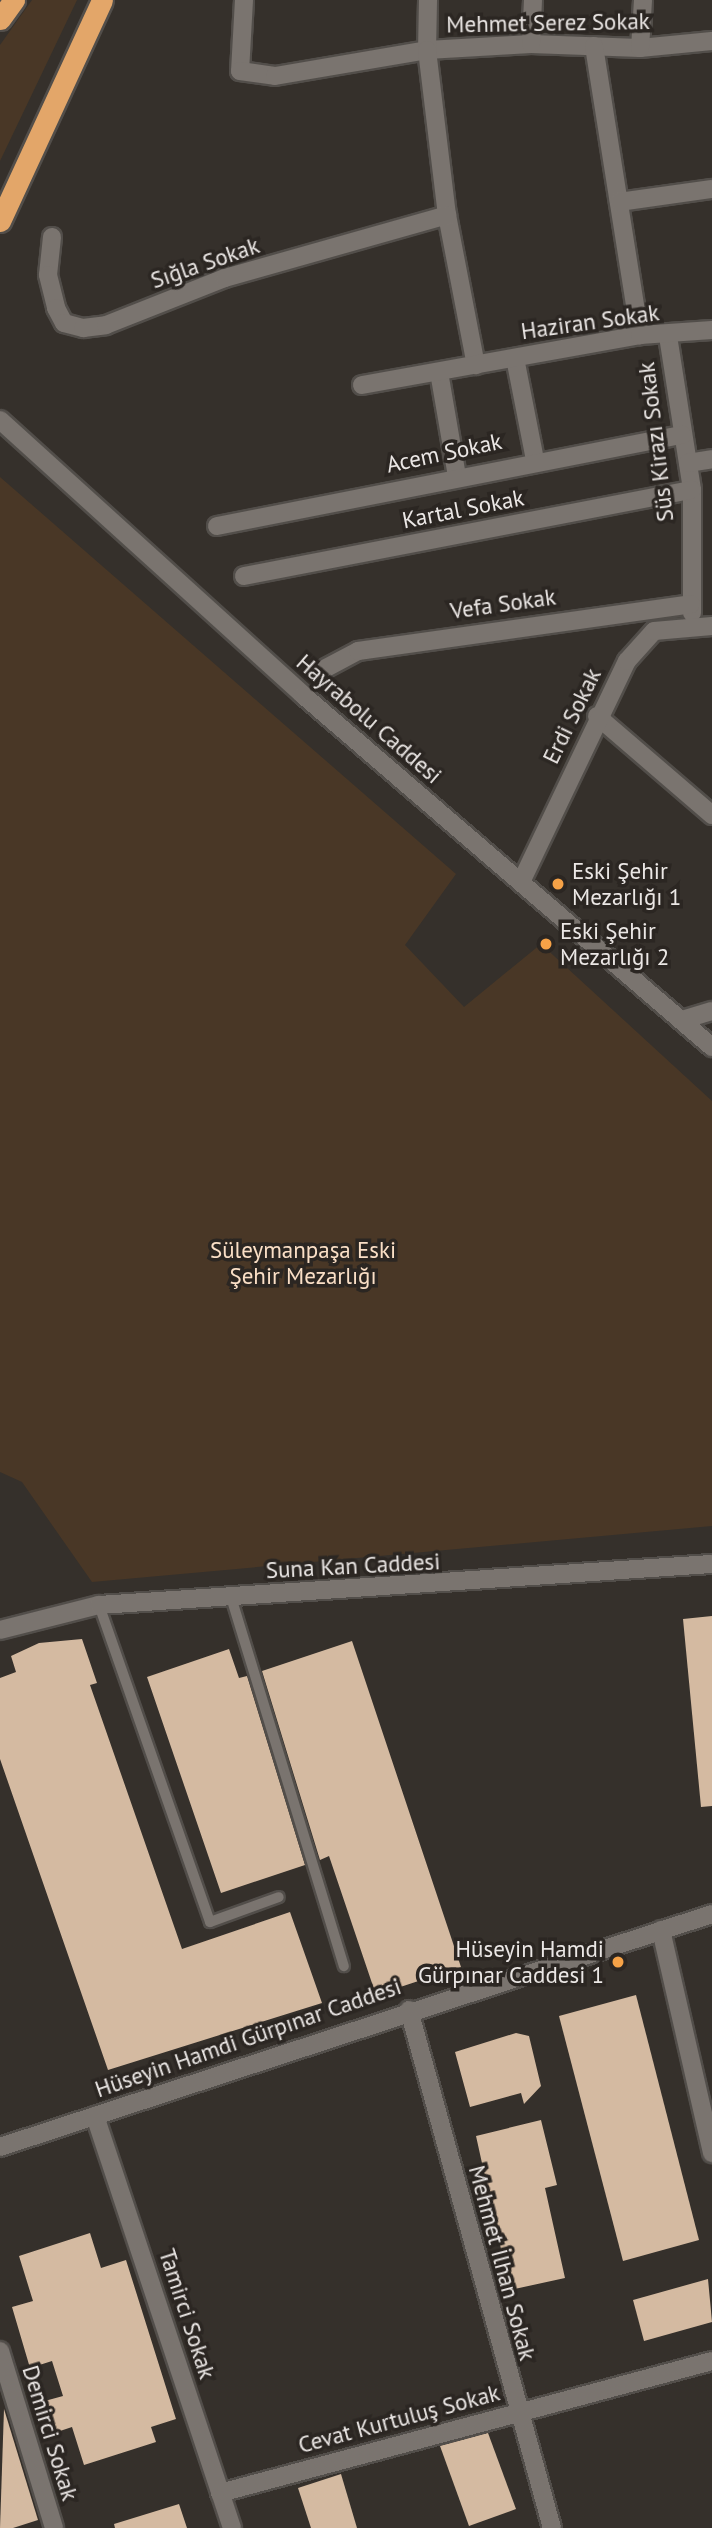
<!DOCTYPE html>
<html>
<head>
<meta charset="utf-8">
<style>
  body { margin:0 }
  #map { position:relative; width:712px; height:2528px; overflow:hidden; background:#35302b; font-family:"PT Sans",sans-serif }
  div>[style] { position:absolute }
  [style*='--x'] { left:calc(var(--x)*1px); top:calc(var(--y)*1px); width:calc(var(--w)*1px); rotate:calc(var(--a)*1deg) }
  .green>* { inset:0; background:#493726 }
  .building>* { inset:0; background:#d4baa1 }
  .roads { filter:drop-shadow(2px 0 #524e4a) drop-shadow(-2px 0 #524e4a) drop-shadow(0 2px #524e4a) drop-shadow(0 -2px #524e4a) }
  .lane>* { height:10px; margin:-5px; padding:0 5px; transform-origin:5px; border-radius:5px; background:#7a746f }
  .street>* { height:18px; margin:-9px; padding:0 9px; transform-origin:9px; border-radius:9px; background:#7a746f }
  .secondary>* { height:18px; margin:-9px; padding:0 9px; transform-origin:9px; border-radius:9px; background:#7a746f }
  .highway>* { height:21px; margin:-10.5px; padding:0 10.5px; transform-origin:10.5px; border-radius:10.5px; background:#e3a669 }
  .dots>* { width:19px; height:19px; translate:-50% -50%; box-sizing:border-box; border:4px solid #2b2622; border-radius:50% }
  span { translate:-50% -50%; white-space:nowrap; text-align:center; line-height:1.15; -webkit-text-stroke:7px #2b2622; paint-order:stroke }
  .street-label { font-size:23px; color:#ebe7e5 }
  .poi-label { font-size:23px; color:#ebe7e5 }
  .left { translate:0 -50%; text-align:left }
  .right { translate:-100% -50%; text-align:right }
  .park-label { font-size:23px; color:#fadfc6 }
</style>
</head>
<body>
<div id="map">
  <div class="green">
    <div style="clip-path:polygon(32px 0,77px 0,0 161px,0 45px)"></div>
    <div style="clip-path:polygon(0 477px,456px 874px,405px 945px,464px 1007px,541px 944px,712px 1101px,712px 1526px,92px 1582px,22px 1482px,0 1472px)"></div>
  </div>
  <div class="building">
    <div style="clip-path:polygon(712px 1616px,712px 1806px,701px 1807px,683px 1619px)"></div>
    <div style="clip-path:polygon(82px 1639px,97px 1683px,90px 1685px,182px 1949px,290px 1912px,322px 2003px,108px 2070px,0 1759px,0 1678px,16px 1672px,11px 1656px,39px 1643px)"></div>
    <div style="clip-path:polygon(352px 1641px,461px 1967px,376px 1995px,329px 1856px,320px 1860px,262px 1671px)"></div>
    <div style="clip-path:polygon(229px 1649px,239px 1678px,247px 1676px,305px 1865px,221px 1893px,147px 1677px)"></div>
    <div style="clip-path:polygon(636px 1995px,699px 2240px,623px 2261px,559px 2016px)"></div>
    <div style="clip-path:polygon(516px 2033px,529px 2036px,541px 2086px,524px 2104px,521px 2093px,470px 2107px,455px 2052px)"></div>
    <div style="clip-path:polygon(541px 2120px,557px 2185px,545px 2188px,565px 2278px,510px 2290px,476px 2136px)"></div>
    <div style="clip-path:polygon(90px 2233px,101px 2268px,126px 2260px,176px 2419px,151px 2427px,156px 2442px,84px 2465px,72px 2427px,51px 2434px,41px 2402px,63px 2396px,52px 2361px,30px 2368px,12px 2307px,33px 2301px,19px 2256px)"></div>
    <div style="clip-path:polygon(708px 2279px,712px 2322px,644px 2341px,633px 2300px)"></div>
    <div style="clip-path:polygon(4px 2409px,38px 2520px,13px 2528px,0 2528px)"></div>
    <div style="clip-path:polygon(488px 2433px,516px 2509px,469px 2526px,440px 2446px)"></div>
    <div style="clip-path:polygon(341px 2474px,357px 2528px,311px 2528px,298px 2488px)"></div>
    <div style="clip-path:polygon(179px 2504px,187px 2528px,115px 2528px,114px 2524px)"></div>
  </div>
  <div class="roads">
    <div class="lane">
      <div style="--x:231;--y:1597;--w:386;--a:73"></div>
      <div style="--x:99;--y:1605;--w:336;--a:70.7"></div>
      <div style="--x:210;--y:1922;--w:73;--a:-19.9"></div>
    </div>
    <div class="street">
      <div style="--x:244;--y:0;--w:71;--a:93.2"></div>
      <div style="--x:240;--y:71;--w:35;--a:8"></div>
      <div style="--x:275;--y:76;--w:154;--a:-9.7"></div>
      <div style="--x:427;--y:50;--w:104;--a:-3.3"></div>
      <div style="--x:531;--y:44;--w:109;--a:2.1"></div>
      <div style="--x:640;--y:48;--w:72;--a:-5.6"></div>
      <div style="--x:428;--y:0;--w:50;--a:91.1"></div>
      <div style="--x:427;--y:50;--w:166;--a:83.1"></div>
      <div style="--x:447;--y:215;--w:153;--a:79.1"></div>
      <div style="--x:531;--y:44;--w:44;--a:-87.4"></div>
      <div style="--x:594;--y:46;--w:293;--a:81"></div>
      <div style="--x:640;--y:48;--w:48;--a:-86.4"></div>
      <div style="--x:619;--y:202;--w:94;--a:-8"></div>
      <div style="--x:52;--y:237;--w:38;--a:96"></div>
      <div style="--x:48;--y:275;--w:34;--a:76"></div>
      <div style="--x:56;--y:308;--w:17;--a:62"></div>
      <div style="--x:64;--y:323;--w:20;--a:15"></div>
      <div style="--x:83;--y:328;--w:23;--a:-7"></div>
      <div style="--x:106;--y:325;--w:128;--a:-21.6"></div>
      <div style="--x:225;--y:278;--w:231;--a:-15.8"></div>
      <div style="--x:668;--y:336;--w:156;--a:81.1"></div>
      <div style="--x:692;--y:490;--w:123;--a:90"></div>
      <div style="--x:515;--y:358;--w:104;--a:78.9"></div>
      <div style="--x:439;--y:372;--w:106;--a:80.2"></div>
      <div style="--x:362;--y:385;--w:282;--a:-10.2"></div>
      <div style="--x:640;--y:335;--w:72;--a:-4"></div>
      <div style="--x:688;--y:463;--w:24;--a:-9"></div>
      <div style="--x:217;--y:526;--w:474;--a:-11.1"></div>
      <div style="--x:244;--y:576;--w:456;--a:-10.9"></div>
      <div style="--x:326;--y:668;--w:36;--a:-28"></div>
      <div style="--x:358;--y:651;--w:336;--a:-8"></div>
      <div style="--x:597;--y:716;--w:152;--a:40.7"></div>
      <div style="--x:521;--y:882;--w:245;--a:-64.4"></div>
      <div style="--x:627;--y:661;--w:40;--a:-48"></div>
      <div style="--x:654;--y:631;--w:58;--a:-4.9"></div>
      <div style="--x:682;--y:1020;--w:31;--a:-17"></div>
      <div style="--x:661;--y:1930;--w:229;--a:77.1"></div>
      <div style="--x:409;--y:2010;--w:537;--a:74.57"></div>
      <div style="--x:95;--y:2116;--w:434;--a:71.6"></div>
      <div style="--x:0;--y:2351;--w:185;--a:73"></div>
      <div style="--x:220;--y:2493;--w:509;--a:-15.02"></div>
    </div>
    <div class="secondary">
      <div style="--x:0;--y:420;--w:409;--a:42.2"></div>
      <div style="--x:303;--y:695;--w:540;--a:40.72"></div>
      <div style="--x:0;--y:1630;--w:102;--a:-14.2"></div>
      <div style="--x:99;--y:1605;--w:614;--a:-3.83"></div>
      <div style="--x:0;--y:2147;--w:749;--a:-18.12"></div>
    </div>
    <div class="highway">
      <div style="--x:0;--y:19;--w:24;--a:-54"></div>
      <div style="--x:0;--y:221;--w:243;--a:-65.2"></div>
    </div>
  </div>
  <div class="dots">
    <div style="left:558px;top:884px;background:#f6a247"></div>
    <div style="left:546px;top:944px;background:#f6a247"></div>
    <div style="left:618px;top:1962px;background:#f6a247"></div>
  </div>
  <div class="street-label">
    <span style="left:548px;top:23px;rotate:-1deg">Mehmet Serez Sokak</span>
    <span style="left:205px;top:263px;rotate:-19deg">Sığla Sokak</span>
    <span style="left:590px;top:322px;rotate:-8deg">Haziran Sokak</span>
    <span style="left:656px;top:442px;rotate:-97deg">Süs Kirazı Sokak</span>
    <span style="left:444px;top:453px;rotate:-12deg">Acem Sokak</span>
    <span style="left:463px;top:509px;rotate:-11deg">Kartal Sokak</span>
    <span style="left:503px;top:604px;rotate:-8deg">Vefa Sokak</span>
    <span style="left:572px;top:716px;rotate:-64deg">Erdi Sokak</span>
    <span style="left:369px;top:719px;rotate:41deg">Hayrabolu Caddesi</span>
    <span style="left:353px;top:1566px;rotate:-3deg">Suna Kan Caddesi</span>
    <span style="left:248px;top:2038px;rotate:-19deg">Hüseyin Hamdi Gürpınar Caddesi</span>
    <span style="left:502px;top:2263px;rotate:75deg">Mehmet İlhan Sokak</span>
    <span style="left:187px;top:2314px;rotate:72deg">Tamirci Sokak</span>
    <span style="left:399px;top:2419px;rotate:-15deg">Cevat Kurtuluş Sokak</span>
    <span style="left:50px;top:2433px;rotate:73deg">Demirci Sokak</span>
  </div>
  <div class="poi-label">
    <span class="left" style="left:572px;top:884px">Eski Şehir<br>Mezarlığı 1</span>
    <span class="left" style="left:560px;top:944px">Eski Şehir<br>Mezarlığı 2</span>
    <span class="right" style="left:604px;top:1962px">Hüseyin Hamdi<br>Gürpınar Caddesi 1</span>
  </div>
  <div class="park-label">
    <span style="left:303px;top:1263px">Süleymanpaşa Eski<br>Şehir Mezarlığı</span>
  </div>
</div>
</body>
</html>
